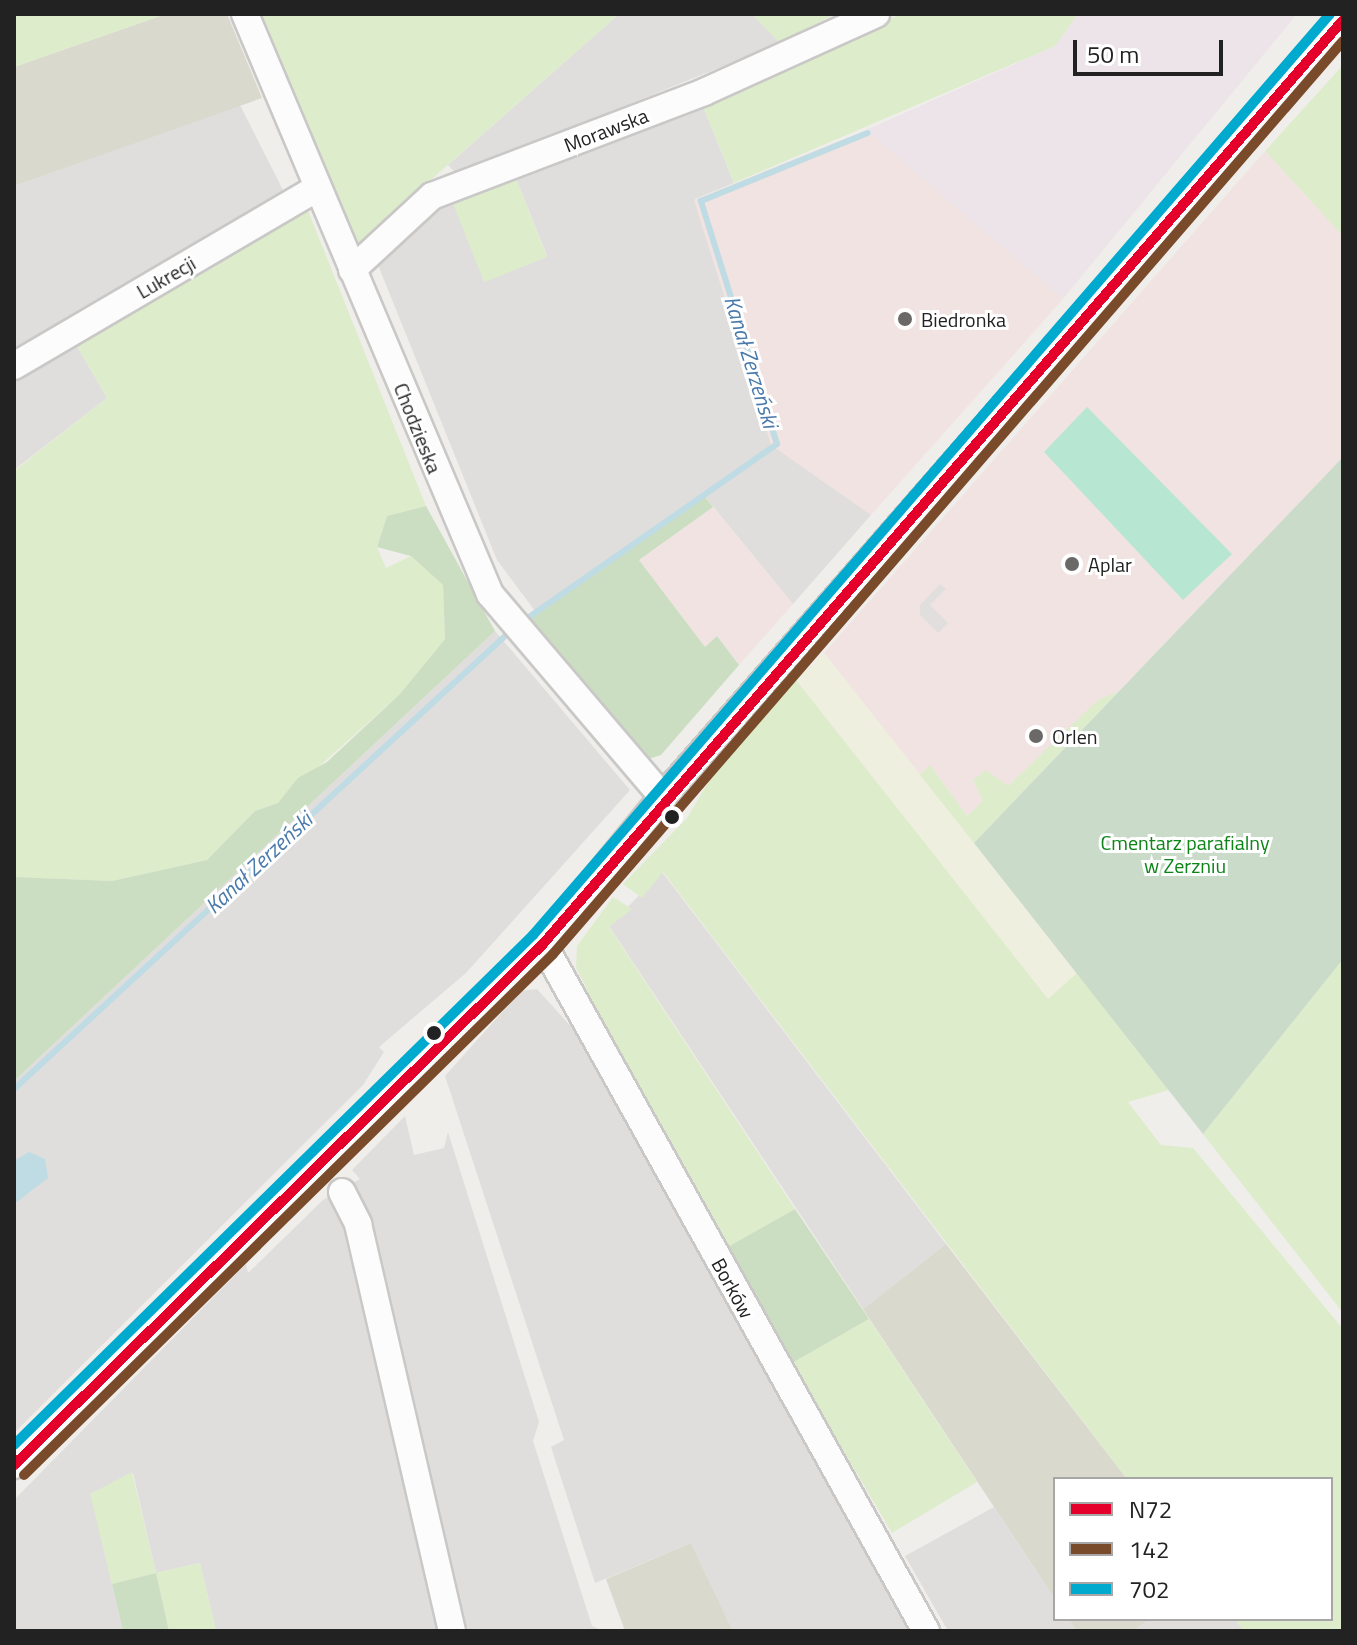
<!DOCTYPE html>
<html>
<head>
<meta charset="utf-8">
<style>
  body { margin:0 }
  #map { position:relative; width:1357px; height:1645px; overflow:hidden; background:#f0eeeb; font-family:"Titillium Web",sans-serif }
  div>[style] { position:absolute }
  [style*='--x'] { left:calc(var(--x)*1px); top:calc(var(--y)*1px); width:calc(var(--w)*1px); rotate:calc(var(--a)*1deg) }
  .residential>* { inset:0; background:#dfdedc }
  .commercial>* { inset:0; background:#f1e3e1 }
  .industrial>* { inset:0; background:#ede4e9 }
  .construction>* { inset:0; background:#d9d9cd }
  .farmland>* { inset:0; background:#efefdf }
  .grass>* { inset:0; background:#ddeccb }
  .forest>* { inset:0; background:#cbdec1 }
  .cemetery>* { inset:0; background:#cadbca }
  .pitch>* { inset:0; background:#b7e6d2 }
  .parking>* { inset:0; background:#e0dfde }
  .water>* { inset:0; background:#bfdbe3 }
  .stream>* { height:6px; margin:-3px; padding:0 3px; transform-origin:3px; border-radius:3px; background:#bfdbe3 }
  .roads { filter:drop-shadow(2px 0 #c9c8c7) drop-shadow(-2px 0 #c9c8c7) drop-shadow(0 2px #c9c8c7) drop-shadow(0 -2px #c9c8c7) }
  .minor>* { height:26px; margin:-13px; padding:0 13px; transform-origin:13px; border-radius:13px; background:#fdfcfc }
  .bus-1>* { height:10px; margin:-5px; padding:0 5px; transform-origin:5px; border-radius:5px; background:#e4002b }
  .bus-2>* { height:10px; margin:-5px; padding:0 5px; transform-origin:5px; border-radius:5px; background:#7a4b2a }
  .bus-3>* { height:10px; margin:-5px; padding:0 5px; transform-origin:5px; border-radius:5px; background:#00a9ce }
  .dots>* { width:22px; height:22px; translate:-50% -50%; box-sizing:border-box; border:4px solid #fff; border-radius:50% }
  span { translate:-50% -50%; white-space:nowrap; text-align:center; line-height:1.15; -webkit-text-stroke:6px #fff; paint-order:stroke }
  .street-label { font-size:20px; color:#222 }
  .poi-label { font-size:20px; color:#222 }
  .left { translate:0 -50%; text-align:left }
  .park-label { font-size:20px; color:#0c8416 }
  .water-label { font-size:22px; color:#4a7aab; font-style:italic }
  .frame { position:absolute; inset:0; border:16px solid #222; pointer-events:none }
  .legend { position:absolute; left:1053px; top:1477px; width:280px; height:144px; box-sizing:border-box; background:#fff; border:2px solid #a7a7a7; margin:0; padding:10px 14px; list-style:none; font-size:24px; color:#222 }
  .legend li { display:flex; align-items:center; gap:16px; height:40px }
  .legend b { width:40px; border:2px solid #a7a7a7 }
  .scale { position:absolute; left:1073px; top:40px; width:150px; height:36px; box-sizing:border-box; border:4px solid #222; border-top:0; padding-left:10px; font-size:24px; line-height:28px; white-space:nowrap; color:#222; -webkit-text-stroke:6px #fff; paint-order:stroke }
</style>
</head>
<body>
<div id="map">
  <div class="residential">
    <div style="clip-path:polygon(619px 14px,752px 14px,780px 43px,457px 174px,448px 165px)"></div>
    <div style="clip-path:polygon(701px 102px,734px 183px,695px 199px,821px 477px,871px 515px,793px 604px,702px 493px,535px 611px,497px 560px,376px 260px,452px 201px,547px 256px,515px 176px)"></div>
    <div style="clip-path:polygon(240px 105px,286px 196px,14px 353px,14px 186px)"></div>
    <div style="clip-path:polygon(75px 343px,107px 398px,14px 470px,14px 378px)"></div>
    <div style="clip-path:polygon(495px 631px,630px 790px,466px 973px,379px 1047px,384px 1052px,363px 1085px,14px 1433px,14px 1081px)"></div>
    <div style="clip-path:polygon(662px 872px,946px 1244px,863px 1309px,609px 926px)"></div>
    <div style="clip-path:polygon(537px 989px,576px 1032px,909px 1631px,733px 1631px,691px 1543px,595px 1583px,551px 1447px,564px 1440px,445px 1076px,521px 991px)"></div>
    <div style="clip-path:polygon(405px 1116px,414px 1155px,444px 1148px,448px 1132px,539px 1422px,533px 1441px,592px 1626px,604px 1631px,216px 1631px,200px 1563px,156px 1573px,133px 1473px,91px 1494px,123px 1631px,14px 1631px,14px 1500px,246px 1264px,248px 1273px,323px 1200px,360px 1179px,352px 1170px)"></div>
    <div style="clip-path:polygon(994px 1507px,1055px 1599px,1055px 1619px,1068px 1619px,1077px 1631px,948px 1631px,905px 1556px)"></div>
    <div style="clip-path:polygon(1150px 1619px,1235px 1619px,1244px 1631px,1133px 1631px)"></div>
  </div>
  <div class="commercial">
    <div style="clip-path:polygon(866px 130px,1063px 299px,871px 515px,771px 445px,694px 200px)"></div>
    <div style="clip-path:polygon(1265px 151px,1343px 236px,1343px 457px,1119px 691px,1098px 701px,1008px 786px,973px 780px,983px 801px,967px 816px,930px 765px,920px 775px,824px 653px)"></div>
    <div style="clip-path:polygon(713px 507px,793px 604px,739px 665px,717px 636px,705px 647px,639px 560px)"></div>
  </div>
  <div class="industrial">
    <div style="clip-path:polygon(1078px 14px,1297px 14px,1063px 299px,866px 130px,1055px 46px)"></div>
  </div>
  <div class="construction">
    <div style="clip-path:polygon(166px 14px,227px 14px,262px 98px,14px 186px,14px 67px)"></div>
    <div style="clip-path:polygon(946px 1244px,1127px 1479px,1055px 1479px,1055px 1599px,863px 1309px)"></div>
    <div style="clip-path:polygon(691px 1543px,733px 1631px,625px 1631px,606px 1579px)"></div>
    <div style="clip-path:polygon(1068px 1619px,1150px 1619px,1133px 1631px,1077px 1631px)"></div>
  </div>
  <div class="farmland">
    <div style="clip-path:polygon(824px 653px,1077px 973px,1048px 1000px,796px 680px)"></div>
  </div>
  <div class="grass">
    <div style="clip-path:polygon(14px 14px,166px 14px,14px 67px)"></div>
    <div style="clip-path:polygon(260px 14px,619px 14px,357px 245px)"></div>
    <div style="clip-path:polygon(752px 14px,835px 14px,780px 43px)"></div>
    <div style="clip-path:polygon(901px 14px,1078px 14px,1055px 46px,734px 183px,701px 102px)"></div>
    <div style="clip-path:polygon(1343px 65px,1343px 236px,1265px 151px)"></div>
    <div style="clip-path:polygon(515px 176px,547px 257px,484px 282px,452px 201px)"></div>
    <div style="clip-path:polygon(307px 208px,426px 506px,387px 516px,377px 547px,386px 568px,411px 556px,443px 585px,445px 639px,400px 694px,278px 803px,255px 811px,207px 860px,112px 881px,14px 877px,14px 471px,107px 398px,75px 343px)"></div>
    <div style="clip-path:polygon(796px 680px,1048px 999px,1077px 973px,1169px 1090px,1128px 1102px,1161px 1145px,1193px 1148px,1343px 1329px,1343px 1631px,1244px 1631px,1235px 1619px,1331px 1619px,1331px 1479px,1127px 1479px,663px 872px,642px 898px,623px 884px,687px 818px,726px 752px)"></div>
    <div style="clip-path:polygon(1119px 691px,974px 843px,920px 775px,930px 765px,967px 816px,983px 801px,973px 780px,986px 770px,1008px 786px,1098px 700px)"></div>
    <div style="clip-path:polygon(613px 897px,632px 909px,609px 927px,795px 1209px,726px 1248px,582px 993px,587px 989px,576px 968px,577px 946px)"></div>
    <div style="clip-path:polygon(1342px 960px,1343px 962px,1343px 1313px,1203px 1134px)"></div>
    <div style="clip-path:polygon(869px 1319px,977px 1482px,892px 1533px,792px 1363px)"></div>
    <div style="clip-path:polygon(132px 1472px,156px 1573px,200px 1563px,216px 1631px,169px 1631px,156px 1573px,112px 1584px,90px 1494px)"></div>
  </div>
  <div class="forest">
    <div style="clip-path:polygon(702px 493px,713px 507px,639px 560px,705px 647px,717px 636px,739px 665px,661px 755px,645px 760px,528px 621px)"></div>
    <div style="clip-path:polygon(426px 506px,495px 631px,14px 1081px,14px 877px,112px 881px,207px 860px,255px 811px,278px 803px,298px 778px,327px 762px,400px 694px,445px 639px,443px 585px,411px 556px,377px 547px,387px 516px)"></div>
    <div style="clip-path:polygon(795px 1209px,869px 1319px,792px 1363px,726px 1248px)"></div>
    <div style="clip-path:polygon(156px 1573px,169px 1631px,123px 1631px,112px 1584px)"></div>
  </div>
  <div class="cemetery">
    <div style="clip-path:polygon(1343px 457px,1343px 959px,1203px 1134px,974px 843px)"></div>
  </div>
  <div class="pitch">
    <div style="clip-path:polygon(1087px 407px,1232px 554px,1183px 600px,1044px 452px)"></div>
  </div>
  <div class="parking">
    <div style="clip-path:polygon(940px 584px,946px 589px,930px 605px,948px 623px,938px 633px,920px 615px,920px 605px)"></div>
  </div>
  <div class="water">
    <div style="clip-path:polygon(29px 1152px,45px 1159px,48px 1178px,14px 1204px,14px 1161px)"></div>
  </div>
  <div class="stream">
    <div style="--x:522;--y:622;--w:311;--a:-34.9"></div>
    <div style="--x:777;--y:444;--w:255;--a:-107.4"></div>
    <div style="--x:701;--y:201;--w:180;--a:-22.2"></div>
    <div style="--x:14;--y:1089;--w:667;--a:-42.69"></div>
  </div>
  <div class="roads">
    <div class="minor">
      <div style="--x:245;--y:14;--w:630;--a:67.1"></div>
      <div style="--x:490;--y:594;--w:267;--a:49.6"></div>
      <div style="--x:352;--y:270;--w:109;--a:-42.8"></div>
      <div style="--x:432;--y:196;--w:291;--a:-20.9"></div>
      <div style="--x:704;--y:92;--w:189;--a:-24.4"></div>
      <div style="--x:14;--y:366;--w:352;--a:-30.4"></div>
      <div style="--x:543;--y:944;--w:787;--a:60.86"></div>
      <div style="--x:342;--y:1192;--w:36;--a:63"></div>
      <div style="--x:358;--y:1224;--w:418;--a:77"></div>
      <div style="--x:14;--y:1465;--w:742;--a:-44.56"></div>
      <div style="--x:543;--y:944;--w:190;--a:-50.8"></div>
      <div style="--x:663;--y:797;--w:1033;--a:-48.81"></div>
    </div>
  </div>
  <div class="bus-1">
    <div style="--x:14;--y:1465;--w:742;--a:-44.56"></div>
    <div style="--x:543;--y:944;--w:1222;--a:-49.11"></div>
  </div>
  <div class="bus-2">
    <div style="--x:24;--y:1475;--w:742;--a:-44.56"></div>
    <div style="--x:553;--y:954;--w:1207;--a:-49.13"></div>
  </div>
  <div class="bus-3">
    <div style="--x:14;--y:1445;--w:728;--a:-44.5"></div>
    <div style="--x:533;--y:935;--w:1218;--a:-49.13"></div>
  </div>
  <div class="dots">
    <div style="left:905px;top:319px;background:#6a6968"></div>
    <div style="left:1072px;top:564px;background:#6a6968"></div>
    <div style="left:1036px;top:736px;background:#6a6968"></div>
    <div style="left:672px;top:817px;background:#222"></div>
    <div style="left:434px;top:1033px;background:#222"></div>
  </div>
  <div class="street-label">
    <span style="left:606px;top:130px;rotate:-21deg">Morawska</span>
    <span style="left:166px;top:277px;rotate:-30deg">Lukrecji</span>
    <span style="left:418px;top:428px;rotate:68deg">Chodzieska</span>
    <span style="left:733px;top:1288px;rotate:61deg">Borków</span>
  </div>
  <div class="poi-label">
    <span class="left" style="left:921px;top:319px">Biedronka</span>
    <span class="left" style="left:1088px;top:564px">Aplar</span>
    <span class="left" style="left:1052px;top:736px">Orlen</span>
  </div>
  <div class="park-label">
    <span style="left:1185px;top:854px">Cmentarz parafialny<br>w Zerzniu</span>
  </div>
  <div class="water-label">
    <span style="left:751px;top:362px;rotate:73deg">Kanał Zerzeński</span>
    <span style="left:259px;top:863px;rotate:-43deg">Kanał Zerzeński</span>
  </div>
  <div class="frame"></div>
  <ul class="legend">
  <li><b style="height:10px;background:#e4002b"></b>N72</li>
  <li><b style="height:10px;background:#7a4b2a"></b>142</li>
  <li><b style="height:10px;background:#00a9ce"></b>702</li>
  </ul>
  <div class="scale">50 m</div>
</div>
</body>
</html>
